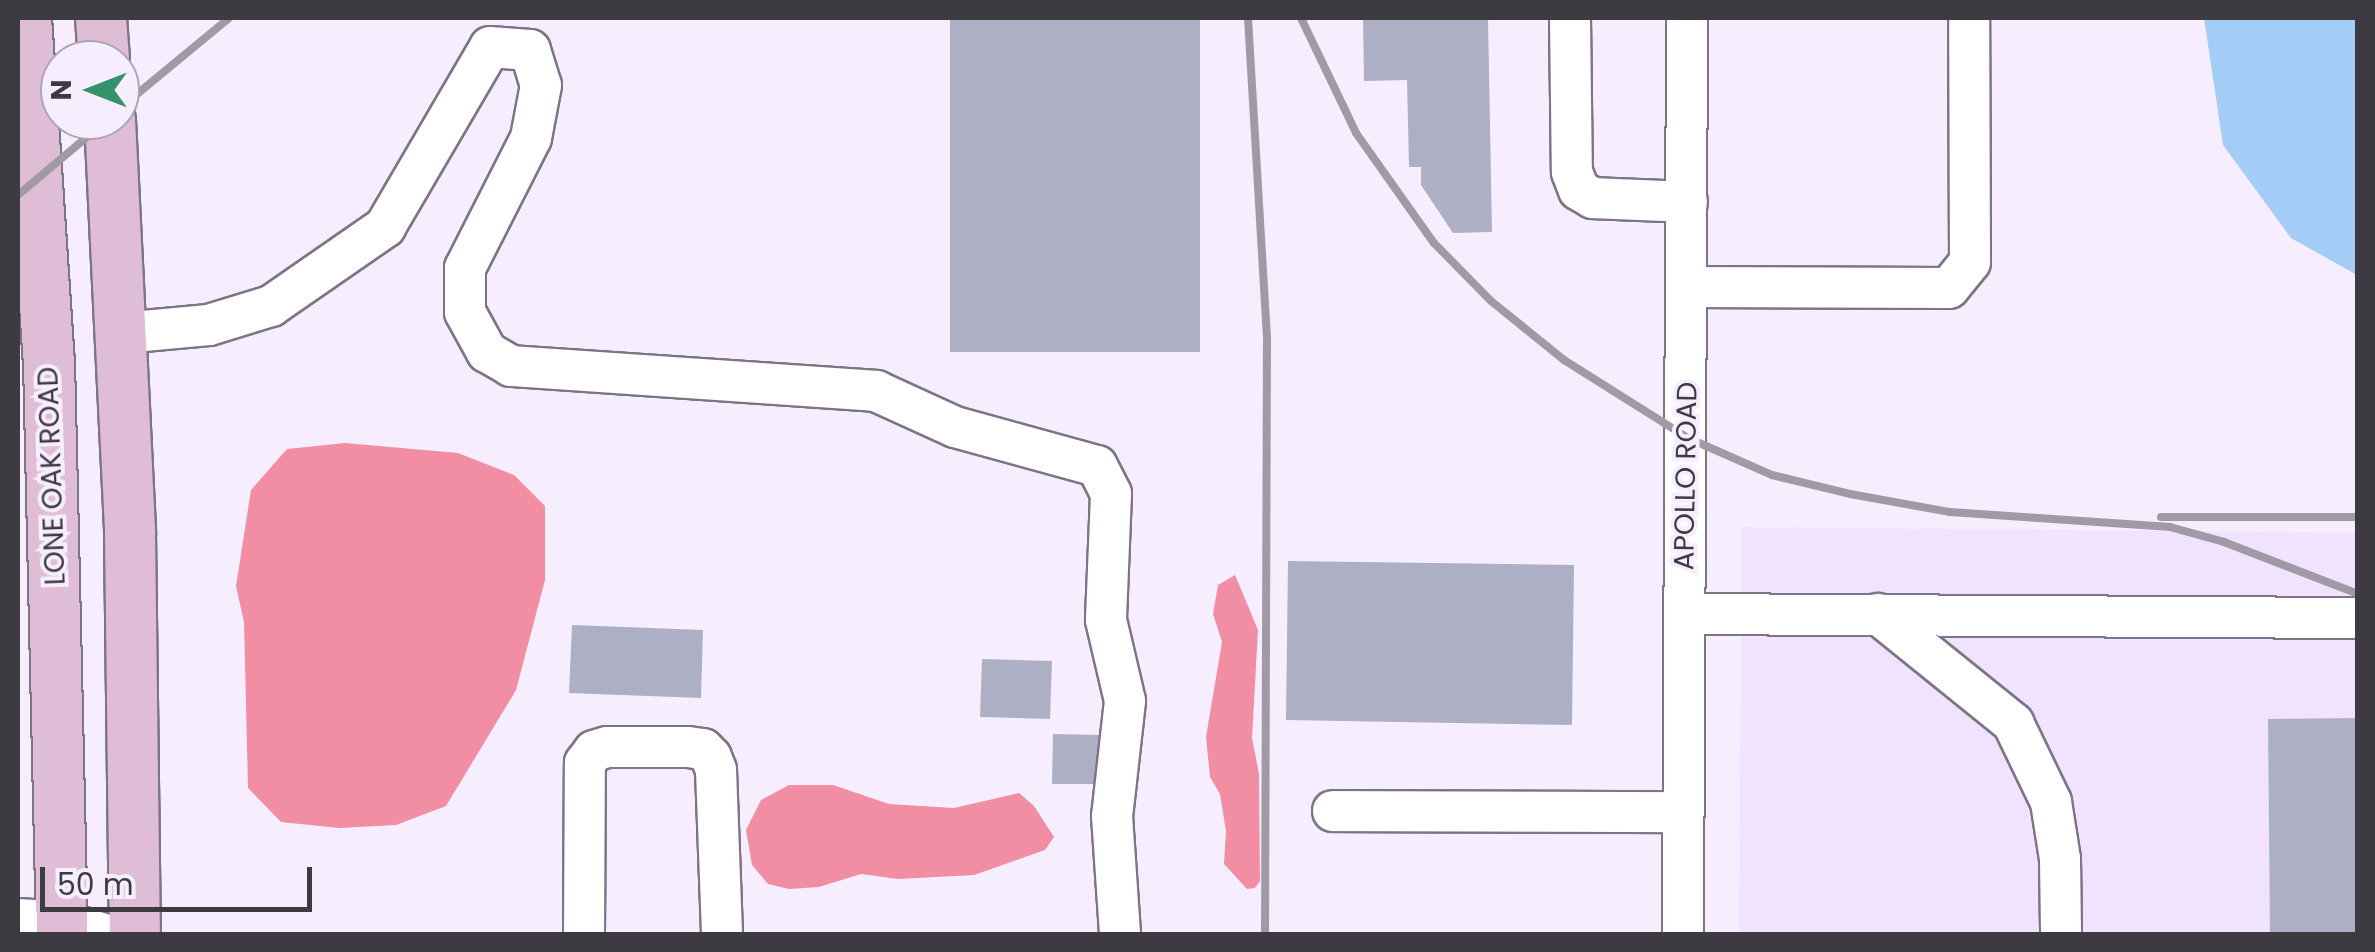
<!DOCTYPE html>
<html>
<head>
<meta charset="utf-8">
<style>
  body { margin:0 }
  #map { position:relative; width:2375px; height:952px; overflow:hidden; background:#f6eefe; font-family:Poppins,sans-serif }
  div>[style] { position:absolute }
  [style*='--x'] { left:calc(var(--x)*1px); top:calc(var(--y)*1px); width:calc(var(--w)*1px); rotate:calc(var(--a)*1deg) }
  .built>* { inset:0; background:#f1e3fe }
  .forest>* { inset:0; background:#f18ea3 }
  .water>* { inset:0; background:#a3ccf6 }
  .building>* { inset:0; background:#adb0c4 }
  .roads { filter:drop-shadow(2px 0 #7d7485) drop-shadow(-2px 0 #7d7485) drop-shadow(0 2px #7d7485) drop-shadow(0 -2px #7d7485) }
  .minor>* { height:40px; margin:-20px; padding:0 20px; transform-origin:20px; border-radius:20px; background:#fff }
  .major>* { height:50px; margin:-25px; padding:0 25px; transform-origin:25px; border-radius:25px; background:#e0bdd6 }
  .rail>* { height:8px; margin:-4px; padding:0 4px; transform-origin:4px; border-radius:4px; background:#a09aa6 }
  span { translate:-50% -50%; white-space:nowrap; text-align:center; line-height:1.15; -webkit-text-stroke:8px #f6eefe; paint-order:stroke }
  .street-label { font-size:28px; color:#3d3a41 }
  .frame { position:absolute; inset:0; border:20px solid #3d3a41; pointer-events:none }
  .north { position:absolute; left:40px; top:40px; width:100px; height:100px; box-sizing:border-box; background:#f6eefe; border:2px solid #aca6b2; border-radius:50%; rotate:270deg; font-size:28px; font-weight:700; line-height:40px; text-align:center; color:#3d3a41 }
  .north::after { content:''; display:block; margin:auto; width:35px; height:45px; background:#369269; clip-path:polygon(50% 0,100% 100%,50% 72%,0 100%) }
  .scale { position:absolute; left:40px; top:867px; width:272px; height:45px; box-sizing:border-box; border:5px solid #3d3a41; border-top:0; padding-left:12px; font-size:30px; line-height:35px; white-space:nowrap; color:#3d3a41; -webkit-text-stroke:8px #f6eefe; paint-order:stroke }
</style>
</head>
<body>
<div id="map">
  <div class="built">
    <div style="clip-path:polygon(1742px 527px,2357px 533px,2357px 934px,1739px 934px)"></div>
  </div>
  <div class="forest">
    <div style="clip-path:polygon(345px 443px,458px 453px,514px 475px,545px 506px,545px 580px,516px 690px,446px 806px,396px 825px,339px 828px,281px 822px,248px 788px,244px 622px,236px 586px,251px 490px,287px 449px)"></div>
    <div style="clip-path:polygon(1235px 575px,1258px 630px,1252px 738px,1259px 774px,1260px 881px,1255px 888px,1247px 889px,1224px 864px,1226px 831px,1220px 794px,1210px 777px,1206px 737px,1222px 642px,1213px 614px,1218px 585px)"></div>
    <div style="clip-path:polygon(789px 785px,833px 785px,889px 804px,954px 808px,1019px 793px,1034px 806px,1054px 837px,1045px 850px,974px 875px,898px 879px,861px 874px,819px 887px,789px 889px,768px 884px,752px 865px,746px 830px,761px 800px)"></div>
  </div>
  <div class="water">
    <div style="clip-path:polygon(2204px 18px,2357px 18px,2357px 275px,2291px 238px,2223px 145px)"></div>
  </div>
  <div class="building">
    <div style="clip-path:polygon(950px 18px,1200px 18px,1200px 352px,950px 352px)"></div>
    <div style="clip-path:polygon(1363px 18px,1488px 18px,1492px 232px,1453px 233px,1421px 185px,1421px 167px,1409px 167px,1407px 80px,1364px 81px)"></div>
    <div style="clip-path:polygon(1288px 561px,1574px 565px,1572px 725px,1286px 720px)"></div>
    <div style="clip-path:polygon(572px 625px,703px 630px,701px 698px,569px 693px)"></div>
    <div style="clip-path:polygon(982px 659px,1052px 661px,1050px 719px,980px 717px)"></div>
    <div style="clip-path:polygon(2358px 718px,2358px 934px,2270px 934px,2268px 719px)"></div>
    <div style="clip-path:polygon(1053px 734px,1099px 735px,1098px 784px,1052px 784px)"></div>
  </div>
  <div class="roads">
    <div class="minor">
      <div style="--x:1570;--y:18;--w:154;--a:89.3"></div>
      <div style="--x:1572;--y:172;--w:19;--a:69"></div>
      <div style="--x:1579;--y:190;--w:16;--a:30"></div>
      <div style="--x:1593;--y:198;--w:94;--a:2.4"></div>
      <div style="--x:1687;--y:287;--w:262;--a:0.2"></div>
      <div style="--x:1949;--y:288;--w:33;--a:-51"></div>
      <div style="--x:1970;--y:262;--w:244;--a:-90.2"></div>
      <div style="--x:122;--y:333;--w:87;--a:-5.3"></div>
      <div style="--x:209;--y:325;--w:65;--a:-17"></div>
      <div style="--x:271;--y:306;--w:139;--a:-34.7"></div>
      <div style="--x:385;--y:227;--w:208;--a:-59.7"></div>
      <div style="--x:490;--y:47;--w:40;--a:4.3"></div>
      <div style="--x:530;--y:50;--w:37;--a:73"></div>
      <div style="--x:541;--y:85;--w:54;--a:100.7"></div>
      <div style="--x:531;--y:138;--w:146;--a:116.9"></div>
      <div style="--x:465;--y:268;--w:44;--a:90"></div>
      <div style="--x:465;--y:312;--w:46;--a:61.2"></div>
      <div style="--x:487;--y:352;--w:28;--a:30"></div>
      <div style="--x:511;--y:366;--w:366;--a:3.9"></div>
      <div style="--x:876;--y:391;--w:87;--a:24.5"></div>
      <div style="--x:955;--y:427;--w:147;--a:15.4"></div>
      <div style="--x:1097;--y:466;--w:31;--a:63"></div>
      <div style="--x:1111;--y:494;--w:126;--a:92.3"></div>
      <div style="--x:1106;--y:620;--w:83;--a:76.8"></div>
      <div style="--x:1125;--y:701;--w:116;--a:96.4"></div>
      <div style="--x:1112;--y:816;--w:118;--a:86.1"></div>
      <div style="--x:1684;--y:614;--w:674;--a:0.34"></div>
      <div style="--x:1878;--y:614;--w:174;--a:38.9"></div>
      <div style="--x:2013;--y:723;--w:88;--a:64.3"></div>
      <div style="--x:2051;--y:802;--w:58;--a:81"></div>
      <div style="--x:2060;--y:859;--w:75;--a:89.2"></div>
      <div style="--x:1333;--y:811;--w:350;--a:0.2"></div>
      <div style="--x:18;--y:919;--w:45;--a:3.8"></div>
      <div style="--x:63;--y:922;--w:43;--a:16.3"></div>
      <div style="--x:584;--y:934;--w:171;--a:-89.7"></div>
      <div style="--x:585;--y:763;--w:15;--a:-53"></div>
      <div style="--x:594;--y:751;--w:14;--a:-17"></div>
      <div style="--x:607;--y:747;--w:81;--a:0"></div>
      <div style="--x:688;--y:747;--w:15;--a:8"></div>
      <div style="--x:703;--y:749;--w:11;--a:45"></div>
      <div style="--x:711;--y:757;--w:14;--a:69"></div>
      <div style="--x:716;--y:770;--w:164;--a:87.9"></div>
      <div style="--x:1683;--y:934;--w:916;--a:-89.75"></div>
    </div>
    <div class="major">
      <div style="--x:26;--y:18;--w:344;--a:86.2"></div>
      <div style="--x:49;--y:361;--w:573;--a:88.7"></div>
      <div style="--x:101;--y:18;--w:42;--a:85.9"></div>
      <div style="--x:110;--y:120;--w:414;--a:87.2"></div>
      <div style="--x:130;--y:534;--w:400;--a:89.3"></div>
    </div>
  </div>
  <div class="rail">
    <div style="--x:1248;--y:18;--w:320;--a:86.6"></div>
    <div style="--x:1267;--y:337;--w:597;--a:90.19"></div>
    <div style="--x:1301;--y:18;--w:127;--a:64.4"></div>
    <div style="--x:1356;--y:133;--w:135;--a:54.7"></div>
    <div style="--x:1434;--y:243;--w:81;--a:45.5"></div>
    <div style="--x:1491;--y:301;--w:94;--a:38.9"></div>
    <div style="--x:1564;--y:360;--w:146;--a:32.2"></div>
    <div style="--x:1688;--y:438;--w:92;--a:23.8"></div>
    <div style="--x:1772;--y:475;--w:80;--a:13.7"></div>
    <div style="--x:1850;--y:494;--w:102;--a:10.2"></div>
    <div style="--x:1950;--y:512;--w:221;--a:3.9"></div>
    <div style="--x:2170;--y:527;--w:56;--a:15.5"></div>
    <div style="--x:2224;--y:542;--w:144;--a:21.2"></div>
    <div style="--x:120;--y:108;--w:141;--a:-39.5"></div>
    <div style="--x:18;--y:195;--w:116;--a:-40.1"></div>
    <div style="--x:2161;--y:517;--w:197;--a:0"></div>
  </div>
  <div class="street-label">
    <span style="left:52px;top:476px;rotate:-92deg">LONE OAK ROAD</span>
    <span style="left:1686px;top:476px;rotate:-89deg">APOLLO ROAD</span>
  </div>
  <div class="frame"></div>
  <div class="north">N</div>
  <div class="scale">50 m</div>
</div>
</body>
</html>
